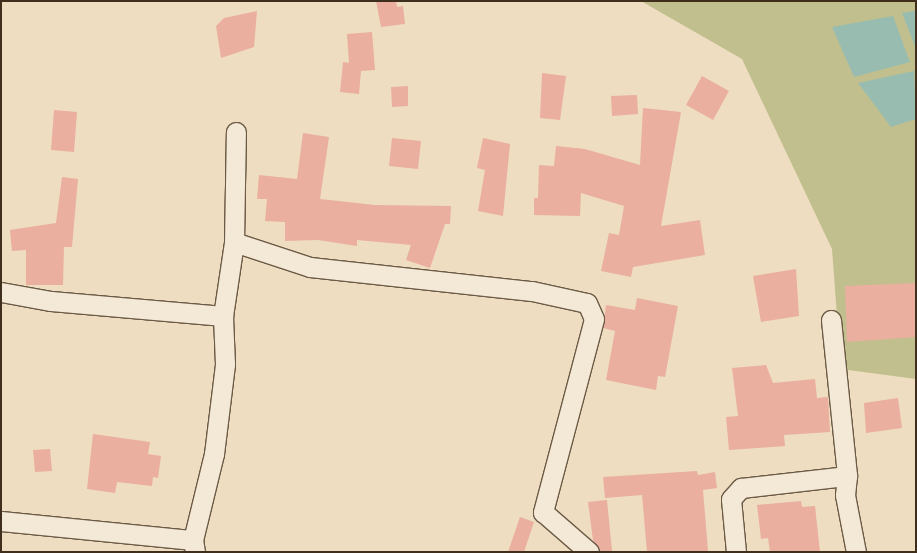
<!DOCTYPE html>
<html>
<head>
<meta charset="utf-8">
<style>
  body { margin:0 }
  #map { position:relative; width:917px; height:553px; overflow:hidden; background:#eeddc0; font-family:"Old Standard TT",serif }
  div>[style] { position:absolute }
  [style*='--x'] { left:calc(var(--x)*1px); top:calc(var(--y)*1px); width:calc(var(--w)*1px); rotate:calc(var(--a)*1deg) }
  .green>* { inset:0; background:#c0bf8d }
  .water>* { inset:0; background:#99bcb0 }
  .building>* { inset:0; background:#eaaf9f }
  .roads { filter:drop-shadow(1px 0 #6b5a45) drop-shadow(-1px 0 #6b5a45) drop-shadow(0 1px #6b5a45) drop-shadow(0 -1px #6b5a45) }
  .street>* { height:19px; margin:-9.5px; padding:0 9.5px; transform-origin:9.5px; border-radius:9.5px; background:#f4e9d6 }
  span { translate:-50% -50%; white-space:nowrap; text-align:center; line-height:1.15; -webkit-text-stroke:5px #f4e9d6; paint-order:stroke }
  .frame { position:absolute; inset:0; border:2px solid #3f2e1c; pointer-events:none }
</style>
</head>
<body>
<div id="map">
  <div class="green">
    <div style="clip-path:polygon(641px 1px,916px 1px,916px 379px,841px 369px,832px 249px,742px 59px)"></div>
  </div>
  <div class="water">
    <div style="clip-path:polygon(916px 11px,916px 49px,902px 13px)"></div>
    <div style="clip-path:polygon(893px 16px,910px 62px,854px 77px,832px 27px)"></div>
    <div style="clip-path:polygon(914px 71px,916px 119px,891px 127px,858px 83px)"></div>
  </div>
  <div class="building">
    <div style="clip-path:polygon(376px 1px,396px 1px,397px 7px,403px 6px,405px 24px,381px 27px)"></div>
    <div style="clip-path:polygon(257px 11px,254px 47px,221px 58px,216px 26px,224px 18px)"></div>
    <div style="clip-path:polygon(372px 32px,375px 70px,361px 71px,359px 94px,340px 92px,343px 62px,349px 63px,347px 34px)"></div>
    <div style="clip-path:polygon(542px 73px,566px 76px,560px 120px,540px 118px)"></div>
    <div style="clip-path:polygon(702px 76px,729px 91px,713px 120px,686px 105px)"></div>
    <div style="clip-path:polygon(408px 86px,408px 106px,392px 107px,391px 87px)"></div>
    <div style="clip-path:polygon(637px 95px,638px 114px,612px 116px,611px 96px)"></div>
    <div style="clip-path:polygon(643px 108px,681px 112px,661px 226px,700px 220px,705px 255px,633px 267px,631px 277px,601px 271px,609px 233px,619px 235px,624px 206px,581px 193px,580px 216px,534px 215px,534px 198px,538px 198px,539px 165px,554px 166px,556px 146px,585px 149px,640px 165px)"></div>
    <div style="clip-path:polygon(54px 110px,77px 112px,74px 152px,51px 150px)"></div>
    <div style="clip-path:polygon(303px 133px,329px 137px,320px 199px,375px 205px,451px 206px,450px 224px,445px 224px,430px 268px,406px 260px,411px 245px,357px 240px,357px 246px,318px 240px,285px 241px,285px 222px,265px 221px,267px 199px,257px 199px,259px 175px,297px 179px)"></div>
    <div style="clip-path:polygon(392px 138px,421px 141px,418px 169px,389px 166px)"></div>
    <div style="clip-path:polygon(483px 138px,510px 144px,503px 216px,478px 211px,485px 170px,477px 168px)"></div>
    <div style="clip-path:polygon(62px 177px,78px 179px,72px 247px,64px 247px,63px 285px,26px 285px,26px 250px,12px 251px,10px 230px,56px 223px)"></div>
    <div style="clip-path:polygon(796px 269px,799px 316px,761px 322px,753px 276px)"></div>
    <div style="clip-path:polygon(916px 283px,916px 337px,847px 342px,845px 286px)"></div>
    <div style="clip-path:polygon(637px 298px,678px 306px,665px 377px,658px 376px,656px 390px,606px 380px,615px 331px,603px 328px,606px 305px,635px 310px)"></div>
    <div style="clip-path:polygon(766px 365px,773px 383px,815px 379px,817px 398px,828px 397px,830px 432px,784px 435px,785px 446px,729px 450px,726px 417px,738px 416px,732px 368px)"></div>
    <div style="clip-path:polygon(898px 398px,902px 428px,866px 433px,864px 403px)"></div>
    <div style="clip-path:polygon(93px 434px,150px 442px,148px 454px,161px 456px,158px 478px,153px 477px,152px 486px,117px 482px,115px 493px,87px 489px)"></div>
    <div style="clip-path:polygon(50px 449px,52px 471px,35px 472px,33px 450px)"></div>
    <div style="clip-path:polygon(697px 471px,698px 475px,715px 472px,717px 488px,703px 490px,708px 551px,647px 552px,642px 495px,605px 498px,603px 477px)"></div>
    <div style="clip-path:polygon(607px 500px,612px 551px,600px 552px,593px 540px,588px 502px)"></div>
    <div style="clip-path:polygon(801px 501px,802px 507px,815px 506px,820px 552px,770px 552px,768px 538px,761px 539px,757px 505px)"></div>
    <div style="clip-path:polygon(520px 517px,534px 522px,524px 552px,508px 552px)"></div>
  </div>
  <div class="roads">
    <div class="street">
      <div style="--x:234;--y:242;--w:80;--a:18.2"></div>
      <div style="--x:310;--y:267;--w:223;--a:6.2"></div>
      <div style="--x:532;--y:291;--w:56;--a:12.3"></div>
      <div style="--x:587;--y:303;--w:17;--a:66"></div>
      <div style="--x:594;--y:319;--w:200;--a:104.8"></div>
      <div style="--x:543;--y:512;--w:61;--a:41"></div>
      <div style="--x:1;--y:292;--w:51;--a:10.2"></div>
      <div style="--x:51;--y:301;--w:173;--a:5"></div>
      <div style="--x:831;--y:320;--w:157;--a:84.1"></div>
      <div style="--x:847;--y:476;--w:19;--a:96"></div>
      <div style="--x:845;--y:495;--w:58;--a:79.1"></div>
      <div style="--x:1;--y:521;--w:193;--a:5.7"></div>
      <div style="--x:195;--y:552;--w:12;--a:-99"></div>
      <div style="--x:193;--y:540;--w:89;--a:-76.3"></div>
      <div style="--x:214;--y:454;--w:91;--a:-83"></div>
      <div style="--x:225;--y:364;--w:48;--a:-92.4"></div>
      <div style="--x:223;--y:316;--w:75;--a:-81.5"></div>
      <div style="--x:234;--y:242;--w:110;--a:-89"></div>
      <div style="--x:736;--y:552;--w:53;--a:-95.4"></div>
      <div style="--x:731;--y:499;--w:15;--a:-48"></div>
      <div style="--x:741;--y:488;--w:107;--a:-6.5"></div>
    </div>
  </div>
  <div class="frame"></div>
</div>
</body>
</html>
